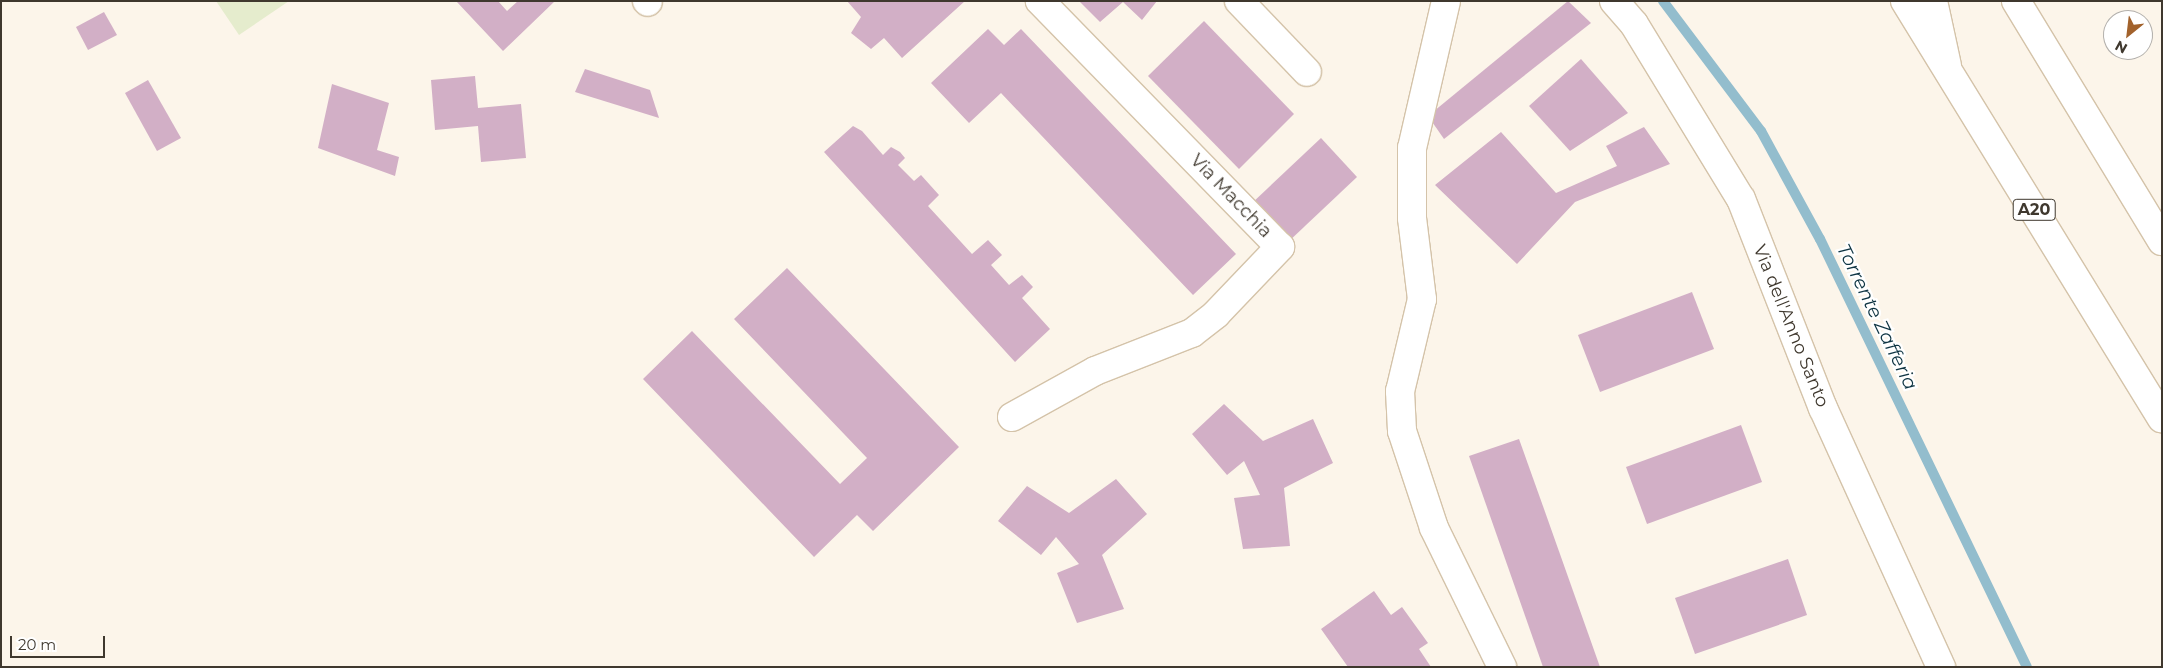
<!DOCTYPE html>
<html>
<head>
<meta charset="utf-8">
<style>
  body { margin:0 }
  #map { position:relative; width:2163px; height:668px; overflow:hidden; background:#fcf5ea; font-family:Montserrat,sans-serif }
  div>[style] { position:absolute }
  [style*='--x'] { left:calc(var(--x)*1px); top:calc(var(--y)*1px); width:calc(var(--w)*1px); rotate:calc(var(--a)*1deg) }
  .green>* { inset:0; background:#e5eccd }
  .stream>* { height:10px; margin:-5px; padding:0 5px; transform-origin:5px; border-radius:5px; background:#93bdcd }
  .building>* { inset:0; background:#d2afc6 }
  .roads { filter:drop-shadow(1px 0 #d4c3a9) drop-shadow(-1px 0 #d4c3a9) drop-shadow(0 1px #d4c3a9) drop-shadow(0 -1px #d4c3a9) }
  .minor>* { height:28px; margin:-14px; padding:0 14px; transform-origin:14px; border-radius:14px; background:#fff }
  .highway>* { height:28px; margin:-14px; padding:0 14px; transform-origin:14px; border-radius:14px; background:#fff }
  span { translate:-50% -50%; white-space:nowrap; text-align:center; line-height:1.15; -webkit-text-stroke:4.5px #fff; paint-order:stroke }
  .shield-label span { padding:1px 4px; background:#fff; border:1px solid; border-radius:4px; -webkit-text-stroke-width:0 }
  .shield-label { font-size:16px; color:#3f382e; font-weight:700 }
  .street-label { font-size:18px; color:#3f382e }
  .water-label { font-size:19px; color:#0e3442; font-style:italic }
  .frame { position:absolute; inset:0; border:2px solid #3f382e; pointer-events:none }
  .north { position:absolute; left:2103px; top:10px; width:50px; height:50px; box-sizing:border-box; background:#fff; border:1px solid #b2afab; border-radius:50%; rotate:209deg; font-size:14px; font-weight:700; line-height:20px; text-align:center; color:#3f382e }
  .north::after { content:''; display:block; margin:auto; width:18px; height:22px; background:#a2622c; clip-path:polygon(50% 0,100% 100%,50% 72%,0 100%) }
  .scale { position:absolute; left:10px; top:636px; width:95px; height:22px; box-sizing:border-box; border:2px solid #3f382e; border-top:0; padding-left:6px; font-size:15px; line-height:18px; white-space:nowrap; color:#3f382e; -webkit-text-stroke:4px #fff; paint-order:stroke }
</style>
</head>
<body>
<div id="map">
  <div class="green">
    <div style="clip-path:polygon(216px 1px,289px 1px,239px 35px)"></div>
  </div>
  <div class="stream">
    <div style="--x:1663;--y:1;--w:163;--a:53"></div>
    <div style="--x:1761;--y:131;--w:123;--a:61.4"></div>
    <div style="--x:1820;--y:239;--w:475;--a:64.2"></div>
  </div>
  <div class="building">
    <div style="clip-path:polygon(456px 1px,498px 1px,507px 11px,518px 1px,555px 1px,503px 51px)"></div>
    <div style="clip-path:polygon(847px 1px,965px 1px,902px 58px,884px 38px,871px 49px,851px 33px,861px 17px)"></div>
    <div style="clip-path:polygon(1079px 1px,1157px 1px,1142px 20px,1123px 2px,1100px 22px)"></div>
    <div style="clip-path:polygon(1568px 1px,1591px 23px,1444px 139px,1428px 116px)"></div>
    <div style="clip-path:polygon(104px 12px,117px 35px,88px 50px,76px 27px)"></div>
    <div style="clip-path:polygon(1204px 21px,1294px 114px,1239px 169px,1148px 76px)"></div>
    <div style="clip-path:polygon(988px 29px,1004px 45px,1021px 29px,1236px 254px,1193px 295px,1001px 93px,969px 123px,931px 83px)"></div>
    <div style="clip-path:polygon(1581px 59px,1628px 113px,1570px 151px,1529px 106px)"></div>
    <div style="clip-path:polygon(585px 69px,650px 90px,659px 118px,575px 92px)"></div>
    <div style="clip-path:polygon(475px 76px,478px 108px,521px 104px,526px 158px,481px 162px,478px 126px,435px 130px,431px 80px)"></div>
    <div style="clip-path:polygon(148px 80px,181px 138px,157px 151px,125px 93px)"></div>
    <div style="clip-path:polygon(332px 84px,389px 103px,377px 150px,399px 157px,395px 176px,318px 148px)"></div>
    <div style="clip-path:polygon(853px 126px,862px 131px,883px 155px,891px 147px,900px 152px,905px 158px,898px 165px,914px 181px,921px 175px,939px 195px,928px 206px,972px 254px,988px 240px,1002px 255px,991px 265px,1009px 285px,1022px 275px,1033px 287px,1022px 298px,1050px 329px,1015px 362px,824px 152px)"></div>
    <div style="clip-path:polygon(1644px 127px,1670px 164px,1575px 202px,1517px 264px,1435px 185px,1501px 132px,1556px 193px,1617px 166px,1606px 146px)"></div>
    <div style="clip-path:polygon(1321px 138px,1357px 177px,1287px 243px,1251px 204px)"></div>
    <div style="clip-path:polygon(787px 268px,959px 447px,873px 531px,857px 515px,814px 557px,643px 379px,692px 331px,840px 484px,867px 458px,734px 319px)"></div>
    <div style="clip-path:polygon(1692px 292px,1714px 349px,1600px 392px,1578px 335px)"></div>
    <div style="clip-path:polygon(1224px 404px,1263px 441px,1313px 419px,1333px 463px,1284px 488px,1290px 546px,1243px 549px,1234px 498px,1260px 495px,1244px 461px,1227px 475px,1192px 434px)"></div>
    <div style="clip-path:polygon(1741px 425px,1762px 482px,1647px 524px,1626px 467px)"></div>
    <div style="clip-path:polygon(1519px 439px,1544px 509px,1600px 667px,1543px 667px,1469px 456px)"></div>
    <div style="clip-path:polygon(1116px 479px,1147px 514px,1102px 555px,1124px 609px,1077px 623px,1057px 573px,1079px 564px,1056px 537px,1041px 555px,998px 521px,1027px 486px,1069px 513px)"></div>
    <div style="clip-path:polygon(1788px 559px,1807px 615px,1695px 654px,1675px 598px)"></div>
    <div style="clip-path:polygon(1374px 591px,1391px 615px,1402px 607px,1428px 643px,1419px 649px,1431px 667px,1348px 667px,1321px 629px)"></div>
  </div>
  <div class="roads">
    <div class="minor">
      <div style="--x:647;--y:1;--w:1;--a:45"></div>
      <div style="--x:1239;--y:1;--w:98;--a:46.2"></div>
      <div style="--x:1446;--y:1;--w:151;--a:103"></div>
      <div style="--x:1412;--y:148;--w:70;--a:90"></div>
      <div style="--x:1412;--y:218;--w:82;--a:83"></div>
      <div style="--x:1422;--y:299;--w:95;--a:103.4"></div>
      <div style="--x:1400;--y:391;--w:40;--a:87.1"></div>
      <div style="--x:1402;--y:431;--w:102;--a:71.7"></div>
      <div style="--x:1434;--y:528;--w:155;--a:63.9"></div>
      <div style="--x:1614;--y:1;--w:30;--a:49"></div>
      <div style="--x:1634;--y:24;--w:205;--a:58.6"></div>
      <div style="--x:1741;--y:199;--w:225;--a:68.6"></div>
      <div style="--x:1823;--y:408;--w:285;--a:65.5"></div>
      <div style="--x:1933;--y:1;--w:66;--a:77.8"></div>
      <div style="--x:1012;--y:417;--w:95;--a:-29"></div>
      <div style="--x:1095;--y:371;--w:104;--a:-21.4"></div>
      <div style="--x:1192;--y:333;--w:31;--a:-38"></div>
      <div style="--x:1216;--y:314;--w:93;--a:-46.3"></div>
      <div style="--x:1280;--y:247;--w:344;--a:-134.3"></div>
    </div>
    <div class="highway">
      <div style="--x:1905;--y:1;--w:490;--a:58.4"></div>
      <div style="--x:2016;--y:1;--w:281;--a:58.7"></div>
    </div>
  </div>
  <div class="shield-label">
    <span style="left:2034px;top:210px">A20</span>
  </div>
  <div class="street-label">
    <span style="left:1231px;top:196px;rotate:46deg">Via Macchia</span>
    <span style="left:1791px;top:326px;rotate:68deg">Via dell'Anno Santo</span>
  </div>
  <div class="water-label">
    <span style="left:1877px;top:317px;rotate:64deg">Torrente Zafferia</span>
  </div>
  <div class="frame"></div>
  <div class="north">N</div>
  <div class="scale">20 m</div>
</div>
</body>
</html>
